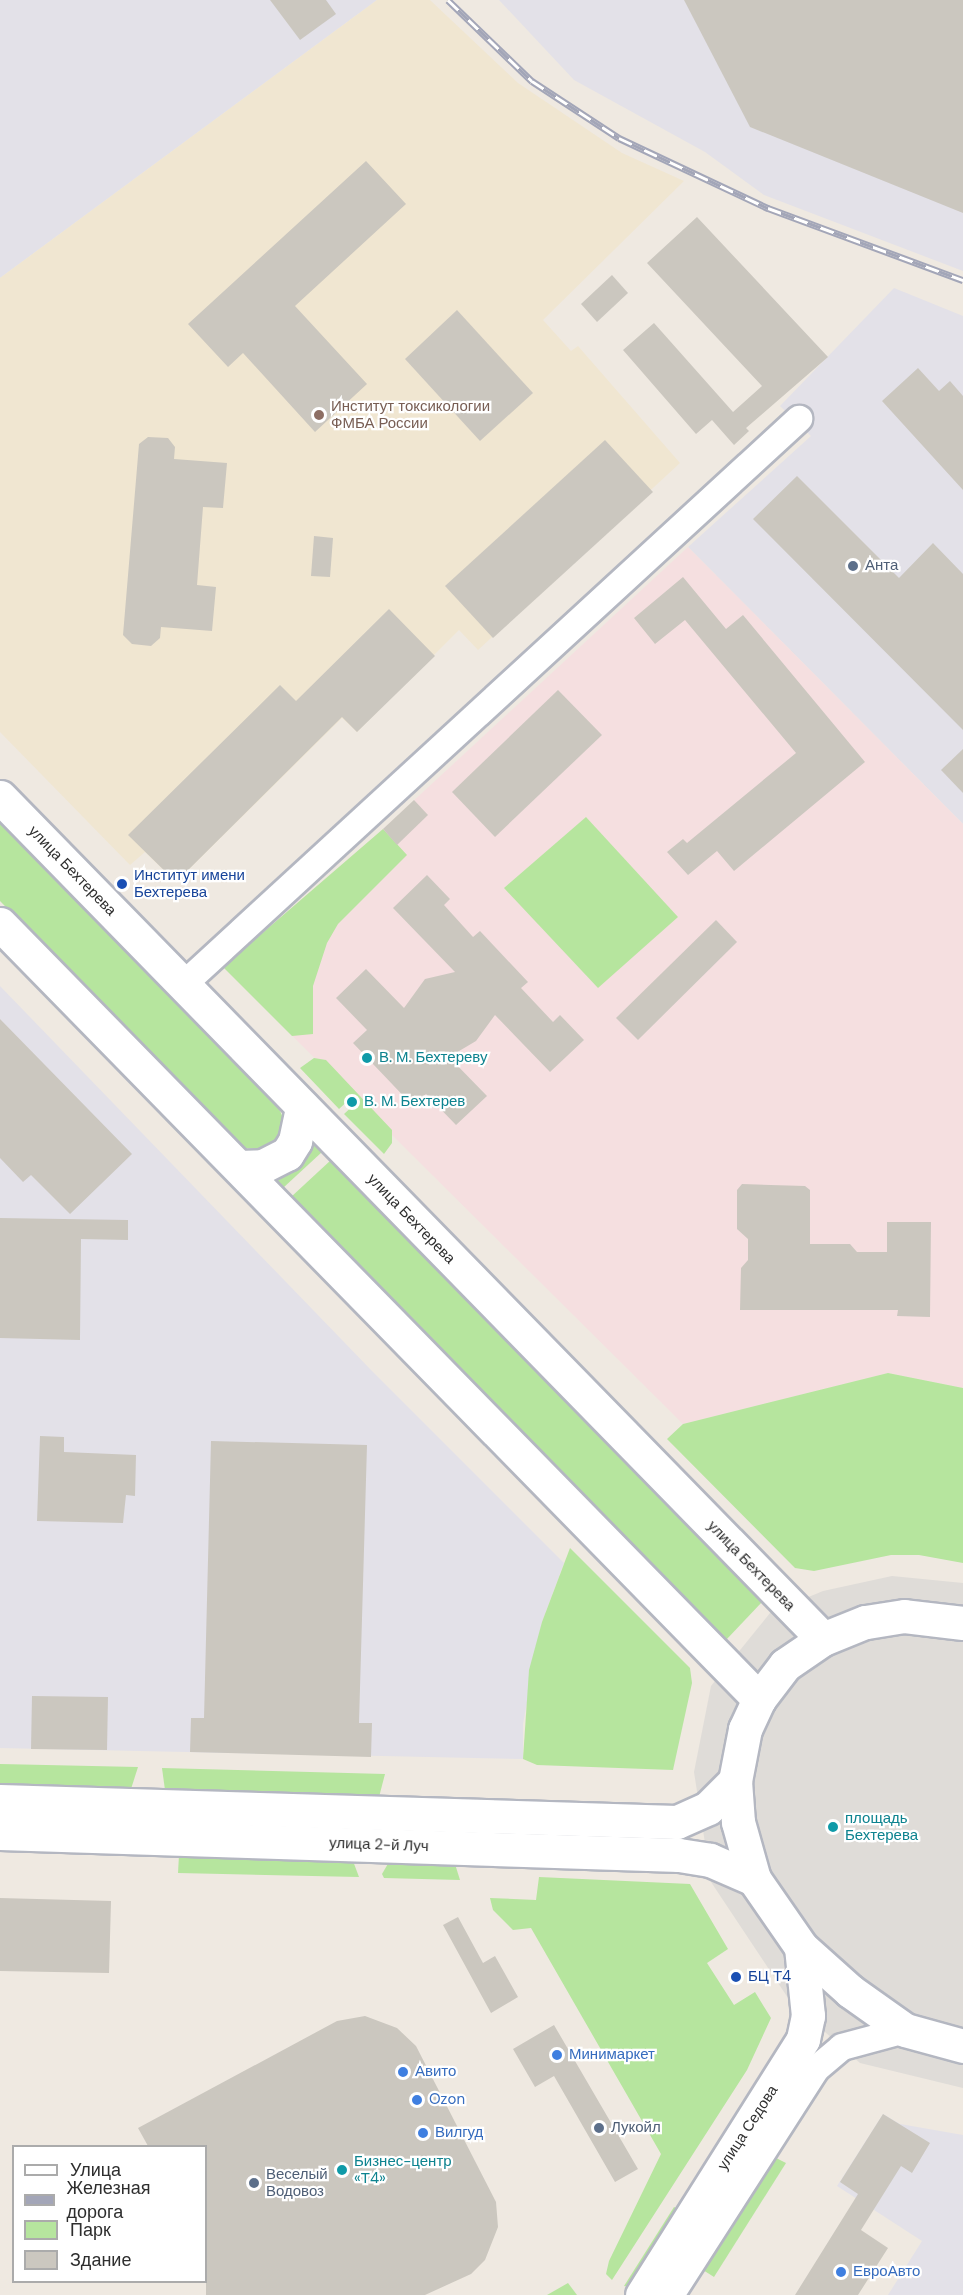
<!DOCTYPE html>
<html>
<head>
<meta charset="utf-8">
<style>
  body { margin:0 }
  #map { position:relative; width:963px; height:2295px; overflow:hidden; background:#efe9e1; font-family:"DM Sans",sans-serif }
  div>[style] { position:absolute }
  [style*='--x'] { left:calc(var(--x)*1px); top:calc(var(--y)*1px); width:calc(var(--w)*1px); rotate:calc(var(--a)*1deg) }
  .industrial>* { inset:0; background:#e3e1e8 }
  .education>* { inset:0; background:#f0e6d1 }
  .medical>* { inset:0; background:#f5dfe0 }
  .green>* { inset:0; background:#b6e59e }
  .plaza>* { inset:0; background:#dfdcd8 }
  .building>* { inset:0; background:#cbc7bf }
  .roads { filter:drop-shadow(2px 0 #b4b7c1) drop-shadow(-2px 0 #b4b7c1) drop-shadow(0 2px #b4b7c1) drop-shadow(0 -2px #b4b7c1) }
  .street>* { height:26px; margin:-13px; padding:0 13px; transform-origin:13px; border-radius:13px; background:#fff }
  .secondary>* { height:33px; margin:-16.5px; padding:0 16.5px; transform-origin:16.5px; border-radius:16.5px; background:#fff }
  .rail>* { height:7px; margin-top:-3.5px; transform-origin:0; background:repeating-linear-gradient(90deg,#fff 0 14px,#a3a6b8 0 28px); box-sizing:border-box; border-block:2px solid #a3a6b8 }
  .dots>* { width:16px; height:16px; translate:-50% -50%; box-sizing:border-box; border:3px solid #fff; border-radius:50% }
  span { translate:-50% -50%; white-space:nowrap; text-align:center; line-height:1.15; -webkit-text-stroke:4.5px #fff; paint-order:stroke }
  .education-label { font-size:15px; color:#785e54 }
  .left { translate:0 -50%; text-align:left }
  .service-label { font-size:15px; color:#4e5e75 }
  .street-label { font-size:15px; color:#2e2e2e }
  .transit-label { font-size:15px; color:#164399 }
  .culture-label { font-size:15px; color:#0d838f }
  .shop-label { font-size:15px; color:#366cbe }
  .legend { position:absolute; left:12px; top:2145px; width:195px; height:138px; box-sizing:border-box; background:#fff; border:2px solid #ababab; margin:0; padding:8px 10px; list-style:none; font-size:18px; color:#2e2e2e }
  .legend li { display:flex; align-items:center; gap:12px; height:30px }
  .legend b { width:30px; border:2px solid #ababab }
</style>
</head>
<body>
<div id="map">
  <div class="industrial">
    <div style="clip-path:polygon(0 0,377px 0,0 278px)"></div>
    <div style="clip-path:polygon(499px 0,963px 0,963px 271px,764px 195px,705px 152px,574px 80px)"></div>
    <div style="clip-path:polygon(894px 288px,963px 316px,963px 824px,688px 547px,811px 436px,780px 406px)"></div>
    <div style="clip-path:polygon(0 986px,372px 1371px,564px 1563px,542px 1622px,523px 1724px,523px 1759px,0 1748px)"></div>
    <div style="clip-path:polygon(883px 2114px,900px 2124px,963px 2135px,963px 2295px,888px 2295px,922px 2241px,837px 2186px)"></div>
  </div>
  <div class="education">
    <div style="clip-path:polygon(377px 0,430px 0,518px 83px,622px 153px,684px 181px,543px 320px,571px 351px,578px 346px,680px 463px,478px 650px,459px 630px,357px 732px,342px 718px,176px 882px,145px 852px,130px 865px,0 732px,0 278px)"></div>
  </div>
  <div class="medical">
    <div style="clip-path:polygon(688px 547px,963px 824px,963px 1388px,888px 1373px,683px 1424px,223px 967px,383px 829px)"></div>
  </div>
  <div class="green">
    <div style="clip-path:polygon(586px 817px,678px 917px,598px 988px,504px 888px)"></div>
    <div style="clip-path:polygon(0 822px,278px 1106px,286px 1125px,270px 1150px,242px 1148px,0 901px)"></div>
    <div style="clip-path:polygon(383px 829px,407px 855px,338px 924px,327px 943px,313px 986px,313px 1034px,292px 1036px,223px 967px)"></div>
    <div style="clip-path:polygon(314px 1058px,326px 1060px,392px 1130px,392px 1143px,384px 1154px,344px 1114px,357px 1102px,352px 1097px,339px 1109px,300px 1068px)"></div>
    <div style="clip-path:polygon(310px 1138px,322px 1152px,283px 1188px,271px 1177px)"></div>
    <div style="clip-path:polygon(331px 1160px,762px 1602px,726px 1640px,291px 1197px)"></div>
    <div style="clip-path:polygon(888px 1373px,963px 1388px,963px 1563px,919px 1555px,891px 1555px,814px 1571px,795px 1568px,667px 1439px,683px 1424px)"></div>
    <div style="clip-path:polygon(570px 1548px,690px 1668px,692px 1683px,673px 1770px,537px 1765px,523px 1759px,529px 1670px,542px 1622px)"></div>
    <div style="clip-path:polygon(0 1764px,138px 1767px,131px 1789px,0 1785px)"></div>
    <div style="clip-path:polygon(162px 1768px,385px 1774px,379px 1797px,165px 1790px)"></div>
    <div style="clip-path:polygon(179px 1855px,353px 1861px,359px 1877px,178px 1873px)"></div>
    <div style="clip-path:polygon(389px 1862px,455px 1864px,460px 1880px,384px 1878px,382px 1874px)"></div>
    <div style="clip-path:polygon(539px 1877px,690px 1884px,728px 1949px,707px 1963px,734px 2005px,755px 1992px,771px 2018px,747px 2070px,612px 2280px,606px 2274px,609px 2261px,661px 2154px,531px 1928px,513px 1930px,493px 1910px,490px 1898px,536px 1900px)"></div>
    <div style="clip-path:polygon(774px 2157px,786px 2163px,714px 2277px,703px 2270px)"></div>
    <div style="clip-path:polygon(674px 2207px,680px 2210px,630px 2287px,624px 2286px)"></div>
    <div style="clip-path:polygon(568px 2283px,577px 2295px,547px 2295px)"></div>
  </div>
  <div class="plaza">
    <div style="clip-path:polygon(892px 1576px,963px 1583px,963px 2088px,860px 2063px,790px 2001px,711px 1882px,694px 1772px,711px 1686px,770px 1613px,823px 1591px)"></div>
  </div>
  <div class="building">
    <div style="clip-path:polygon(270px 0,326px 0,336px 14px,300px 40px)"></div>
    <div style="clip-path:polygon(684px 0,963px 0,963px 213px,750px 127px)"></div>
    <div style="clip-path:polygon(366px 161px,406px 204px,295px 306px,367px 384px,315px 432px,243px 353px,228px 367px,188px 324px)"></div>
    <div style="clip-path:polygon(697px 217px,828px 357px,746px 428px,749px 431px,734px 445px,712px 420px,696px 434px,623px 350px,654px 323px,733px 412px,762px 386px,647px 263px)"></div>
    <div style="clip-path:polygon(612px 275px,628px 293px,597px 322px,581px 304px)"></div>
    <div style="clip-path:polygon(457px 310px,533px 393px,480px 441px,405px 359px)"></div>
    <div style="clip-path:polygon(918px 368px,939px 391px,950px 381px,963px 396px,963px 490px,882px 401px)"></div>
    <div style="clip-path:polygon(148px 437px,168px 438px,175px 447px,174px 459px,227px 463px,223px 508px,203px 507px,197px 585px,216px 587px,212px 631px,161px 627px,160px 638px,151px 646px,132px 644px,123px 635px,139px 444px)"></div>
    <div style="clip-path:polygon(605px 440px,653px 492px,493px 638px,445px 586px)"></div>
    <div style="clip-path:polygon(797px 476px,899px 578px,933px 543px,963px 574px,963px 730px,753px 519px)"></div>
    <div style="clip-path:polygon(314px 536px,333px 538px,330px 577px,311px 576px)"></div>
    <div style="clip-path:polygon(683px 577px,726px 629px,743px 615px,865px 762px,734px 871px,717px 851px,688px 875px,667px 852px,683px 839px,687px 843px,796px 753px,685px 620px,655px 644px,634px 618px)"></div>
    <div style="clip-path:polygon(389px 609px,435px 656px,357px 732px,342px 717px,176px 882px,128px 835px,280px 685px,296px 701px)"></div>
    <div style="clip-path:polygon(558px 690px,602px 735px,495px 837px,452px 792px)"></div>
    <div style="clip-path:polygon(963px 749px,963px 793px,941px 770px)"></div>
    <div style="clip-path:polygon(414px 800px,428px 815px,397px 845px,383px 829px)"></div>
    <div style="clip-path:polygon(427px 875px,450px 899px,444px 905px,473px 937px,480px 931px,528px 982px,521px 988px,553px 1022px,560px 1015px,584px 1040px,550px 1072px,495px 1015px,476px 1041px,449px 1057px,487px 1096px,456px 1125px,426px 1094px,413px 1106px,353px 1043px,367px 1030px,336px 998px,366px 969px,404px 1008px,425px 979px,455px 972px,393px 908px)"></div>
    <div style="clip-path:polygon(716px 920px,737px 942px,638px 1040px,616px 1018px)"></div>
    <div style="clip-path:polygon(0 1019px,132px 1154px,70px 1214px,31px 1175px,23px 1182px,0 1158px)"></div>
    <div style="clip-path:polygon(742px 1184px,805px 1186px,810px 1190px,810px 1244px,850px 1244px,857px 1252px,887px 1252px,887px 1222px,931px 1222px,930px 1317px,897px 1316px,898px 1310px,740px 1310px,741px 1268px,748px 1260px,748px 1239px,737px 1229px,737px 1190px)"></div>
    <div style="clip-path:polygon(0 1218px,128px 1220px,128px 1240px,81px 1239px,80px 1340px,0 1338px)"></div>
    <div style="clip-path:polygon(40px 1436px,64px 1437px,64px 1452px,136px 1455px,135px 1496px,126px 1495px,123px 1523px,37px 1521px)"></div>
    <div style="clip-path:polygon(211px 1441px,367px 1445px,359px 1723px,372px 1723px,371px 1757px,190px 1752px,191px 1718px,204px 1718px)"></div>
    <div style="clip-path:polygon(32px 1696px,108px 1697px,107px 1750px,31px 1749px)"></div>
    <div style="clip-path:polygon(0 1898px,111px 1901px,109px 1973px,0 1971px)"></div>
    <div style="clip-path:polygon(458px 1917px,483px 1963px,495px 1956px,518px 1997px,491px 2013px,443px 1925px)"></div>
    <div style="clip-path:polygon(365px 2016px,397px 2028px,416px 2046px,496px 2202px,498px 2227px,485px 2260px,471px 2274px,425px 2295px,206px 2295px,206px 2146px,148px 2146px,138px 2128px,337px 2021px)"></div>
    <div style="clip-path:polygon(554px 2025px,638px 2169px,615px 2182px,554px 2076px,535px 2087px,513px 2049px)"></div>
    <div style="clip-path:polygon(883px 2114px,930px 2143px,912px 2173px,901px 2166px,861px 2230px,888px 2248px,858px 2295px,795px 2295px,858px 2194px,840px 2182px)"></div>
  </div>
  <div class="roads">
    <div class="street">
      <div style="--x:183;--y:985;--w:837;--a:-42.58"></div>
      <div style="--x:671;--y:2295;--w:269;--a:-57.3"></div>
      <div style="--x:816;--y:2069;--w:34;--a:-40"></div>
      <div style="--x:842;--y:2047;--w:65;--a:-15.1"></div>
    </div>
    <div class="secondary">
      <div style="--x:0;--y:797;--w:1177;--a:45.65"></div>
      <div style="--x:0;--y:924;--w:1085;--a:45.6"></div>
      <div style="--x:239;--y:1167;--w:24;--a:-2"></div>
      <div style="--x:263;--y:1166;--w:27;--a:-27"></div>
      <div style="--x:287;--y:1154;--w:15;--a:-58"></div>
      <div style="--x:295;--y:1141;--w:35;--a:-78"></div>
      <div style="--x:963;--y:1623;--w:59;--a:-173.2"></div>
      <div style="--x:904;--y:1616;--w:39;--a:171"></div>
      <div style="--x:865;--y:1622;--w:45;--a:158"></div>
      <div style="--x:823;--y:1639;--w:46;--a:145.6"></div>
      <div style="--x:785;--y:1665;--w:43;--a:127.4"></div>
      <div style="--x:759;--y:1699;--w:33;--a:115"></div>
      <div style="--x:745;--y:1729;--w:53;--a:100.9"></div>
      <div style="--x:735;--y:1781;--w:41;--a:85.8"></div>
      <div style="--x:738;--y:1822;--w:59;--a:74.3"></div>
      <div style="--x:754;--y:1879;--w:83;--a:55.3"></div>
      <div style="--x:801;--y:1947;--w:66;--a:41.9"></div>
      <div style="--x:850;--y:1991;--w:67;--a:35.3"></div>
      <div style="--x:905;--y:2030;--w:60;--a:15.4"></div>
      <div style="--x:0;--y:1801;--w:677;--a:1.78"></div>
      <div style="--x:677;--y:1822;--w:34;--a:-24"></div>
      <div style="--x:708;--y:1808;--w:38;--a:-45"></div>
      <div style="--x:0;--y:1833;--w:679;--a:1.86"></div>
      <div style="--x:679;--y:1855;--w:31;--a:9"></div>
      <div style="--x:710;--y:1860;--w:48;--a:23.4"></div>
      <div style="--x:642;--y:2295;--w:302;--a:-57.8"></div>
      <div style="--x:803;--y:2039;--w:24;--a:-78"></div>
      <div style="--x:808;--y:2016;--w:69;--a:-95.8"></div>
    </div>
  </div>
  <div class="rail">
    <div style="--x:448;--y:0;--w:117;--a:44"></div>
    <div style="--x:532;--y:81;--w:104;--a:33.2"></div>
    <div style="--x:619;--y:138;--w:165;--a:25.2"></div>
    <div style="--x:768;--y:208;--w:208;--a:20.3"></div>
  </div>
  <div class="dots">
    <div style="left:319px;top:415px;background:#8d6e63"></div>
    <div style="left:853px;top:566px;background:#5c6f8a"></div>
    <div style="left:122px;top:884px;background:#1a4fb4"></div>
    <div style="left:367px;top:1058px;background:#0f9aa8"></div>
    <div style="left:352px;top:1102px;background:#0f9aa8"></div>
    <div style="left:833px;top:1827px;background:#0f9aa8"></div>
    <div style="left:736px;top:1977px;background:#1a4fb4"></div>
    <div style="left:557px;top:2055px;background:#3f7fe0"></div>
    <div style="left:403px;top:2072px;background:#3f7fe0"></div>
    <div style="left:417px;top:2100px;background:#3f7fe0"></div>
    <div style="left:599px;top:2128px;background:#5c6f8a"></div>
    <div style="left:423px;top:2133px;background:#3f7fe0"></div>
    <div style="left:342px;top:2170px;background:#0f9aa8"></div>
    <div style="left:254px;top:2183px;background:#5c6f8a"></div>
    <div style="left:841px;top:2272px;background:#3f7fe0"></div>
  </div>
  <div class="education-label">
    <span class="left" style="left:331px;top:415px">Институт токсикологии<br>ФМБА России</span>
  </div>
  <div class="service-label">
    <span class="left" style="left:865px;top:566px">Анта</span>
    <span class="left" style="left:611px;top:2128px">Лукойл</span>
    <span class="left" style="left:266px;top:2183px">Веселый<br>Водовоз</span>
  </div>
  <div class="street-label">
    <span style="left:72px;top:871px;rotate:46deg">улица Бехтерева</span>
    <span style="left:411px;top:1219px;rotate:46deg">улица Бехтерева</span>
    <span style="left:751px;top:1566px;rotate:46deg">улица Бехтерева</span>
    <span style="left:379px;top:1845px;rotate:2deg">улица 2-й Луч</span>
    <span style="left:748px;top:2128px;rotate:-57deg">улица Седова</span>
  </div>
  <div class="transit-label">
    <span class="left" style="left:134px;top:884px">Институт имени<br>Бехтерева</span>
    <span class="left" style="left:748px;top:1977px">БЦ Т4</span>
  </div>
  <div class="culture-label">
    <span class="left" style="left:379px;top:1058px">В. М. Бехтереву</span>
    <span class="left" style="left:364px;top:1102px">В. М. Бехтерев</span>
    <span class="left" style="left:845px;top:1827px">площадь<br>Бехтерева</span>
    <span class="left" style="left:354px;top:2170px">Бизнес-центр<br>«Т4»</span>
  </div>
  <div class="shop-label">
    <span class="left" style="left:569px;top:2055px">Минимаркет</span>
    <span class="left" style="left:415px;top:2072px">Авито</span>
    <span class="left" style="left:429px;top:2100px">Ozon</span>
    <span class="left" style="left:435px;top:2133px">Вилгуд</span>
    <span class="left" style="left:853px;top:2272px">ЕвроАвто</span>
  </div>
  <ul class="legend">
  <li><b style="height:8px;background:#fff"></b>Улица</li>
  <li><b style="height:8px;background:#a3a6b8"></b>Железная дорога</li>
  <li><b style="height:16px;background:#b6e59e"></b>Парк</li>
  <li><b style="height:16px;background:#cbc7bf"></b>Здание</li>
  </ul>
</div>
</body>
</html>
